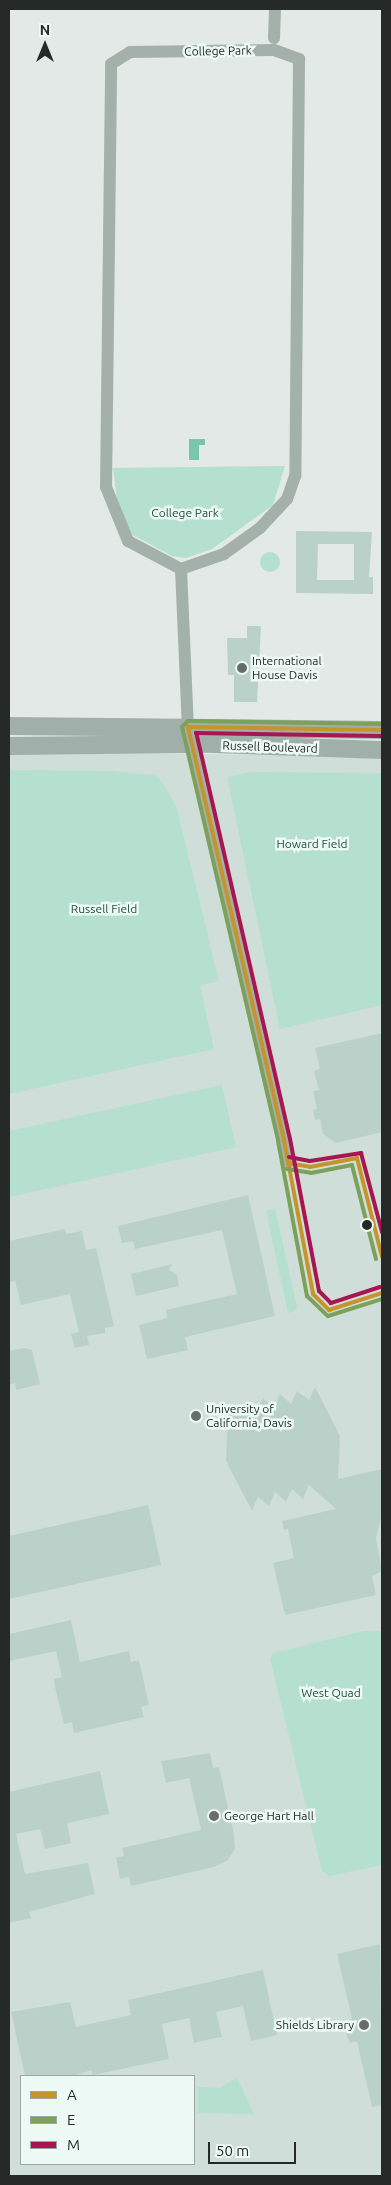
<!DOCTYPE html>
<html>
<head>
<meta charset="utf-8">
<style>
  body { margin:0 }
  #map { position:relative; width:391px; height:2185px; overflow:hidden; background:#e2e9e6; font-family:Ubuntu,sans-serif }
  div>[style] { position:absolute }
  [style*='--x'] { left:calc(var(--x)*1px); top:calc(var(--y)*1px); width:calc(var(--w)*1px); rotate:calc(var(--a)*1deg) }
  .built>* { inset:0; background:#d0ded9 }
  .green>* { inset:0; background:#b5dfcf }
  .round { border-radius:50% }
  .water>* { inset:0; background:#78c6ad }
  .building>* { inset:0; background:#bad1c9 }
  .minor>* { height:12px; margin:-6px; padding:0 6px; transform-origin:6px; border-radius:6px; background:#a4b1ab }
  .secondary>* { height:18px; margin:-9px; padding:0 9px; transform-origin:9px; border-radius:9px; background:#a1afaa }
  .bus-1>* { height:4px; margin:-2px; padding:0 2px; transform-origin:2px; border-radius:2px; background:#c6942c }
  .bus-2>* { height:4px; margin:-2px; padding:0 2px; transform-origin:2px; border-radius:2px; background:#7ca15a }
  .bus-3>* { height:4px; margin:-2px; padding:0 2px; transform-origin:2px; border-radius:2px; background:#a81651 }
  .dots>* { width:14px; height:14px; translate:-50% -50%; box-sizing:border-box; border:2px solid #ecf9f4; border-radius:50% }
  span { translate:-50% -50%; white-space:nowrap; text-align:center; line-height:1.15; -webkit-text-stroke:5px #ecf9f4; paint-order:stroke }
  .street-label { font-size:12px; color:#252a28 }
  .park-label { font-size:12px; color:#235142 }
  .poi-label { font-size:12px; color:#252a28 }
  .left { translate:0 -50%; text-align:left }
  .right { translate:-100% -50%; text-align:right }
  .frame { position:absolute; inset:0; border:10px solid #252a28; pointer-events:none }
  .legend { position:absolute; left:20px; top:2075px; width:175px; height:90px; box-sizing:border-box; background:#ecf9f4; border:1px solid #9ca6a2; margin:0; padding:6px 9px; list-style:none; font-size:15px; color:#252a28 }
  .legend li { display:flex; align-items:center; gap:10px; height:25px }
  .legend b { width:25px; border:1px solid #9ca6a2 }
  .north { position:absolute; left:20px; top:20px; width:50px; height:50px; -webkit-text-stroke:4px #ecf9f4; paint-order:stroke; rotate:0deg; font-size:14px; font-weight:700; line-height:20px; text-align:center; color:#252a28 }
  .north::after { content:''; display:block; margin:auto; width:18px; height:22px; background:#252a28; clip-path:polygon(50% 0,100% 100%,50% 72%,0 100%) }
  .scale { position:absolute; left:208px; top:2142px; width:88px; height:22px; box-sizing:border-box; border:2px solid #252a28; border-top:0; padding-left:6px; font-size:15px; line-height:18px; white-space:nowrap; color:#252a28; -webkit-text-stroke:4px #ecf9f4; paint-order:stroke }
</style>
</head>
<body>
<div id="map">
  <div class="built">
    <div style="clip-path:polygon(evenodd,9px 752px,382px 756px,382px 2176px,9px 2176px,9px 752px,21px 2076px,194px 2076px,194px 2164px,21px 2164px,21px 2076px)"></div>
  </div>
  <div class="green">
    <div style="clip-path:polygon(285px 466px,273px 505px,212px 549px,186px 558px,172px 556px,131px 534px,117px 499px,113px 468px)"></div>
    <div class="round" style="left:260px;top:552px;width:20px;height:20px"></div>
    <div style="clip-path:polygon(9px 770px,112px 771px,154px 775px,163px 782px,177px 809px,219px 981px,200px 985px,214px 1049px,9px 1094px)"></div>
    <div style="clip-path:polygon(251px 772px,382px 773px,382px 1005px,280px 1029px,227px 777px)"></div>
    <div style="clip-path:polygon(222px 1085px,236px 1147px,9px 1197px,9px 1131px)"></div>
    <div style="clip-path:polygon(275px 1209px,297px 1306px,295px 1311px,288px 1313px,266px 1211px)"></div>
    <div style="clip-path:polygon(364px 1631px,382px 1631px,382px 1865px,329px 1876px,322px 1871px,270px 1659px,273px 1653px)"></div>
    <div style="clip-path:polygon(237px 2078px,254px 2114px,198px 2113px,198px 2087px,219px 2088px)"></div>
  </div>
  <div class="water">
    <div style="clip-path:polygon(189px 439px,205px 439px,205px 445px,199px 445px,199px 460px,189px 460px)"></div>
  </div>
  <div class="building">
    <div style="clip-path:polygon(evenodd,296px 531px,372px 532px,369px 577px,373px 577px,373px 594px,296px 593px,296px 531px,318px 544px,354px 544px,354px 580px,317px 580px,318px 544px)"></div>
    <div style="clip-path:polygon(247px 626px,261px 626px,257px 702px,234px 702px,234px 675px,228px 675px,227px 638px,247px 638px)"></div>
    <div style="clip-path:polygon(382px 1033px,382px 1132px,336px 1143px,323px 1134px,320px 1119px,315px 1120px,313px 1110px,317px 1109px,313px 1091px,319px 1090px,314px 1071px,320px 1069px,315px 1048px)"></div>
    <div style="clip-path:polygon(248px 1195px,275px 1316px,185px 1337px,188px 1350px,147px 1359px,139px 1325px,167px 1318px,166px 1310px,237px 1294px,222px 1230px,135px 1249px,133px 1241px,122px 1243px,118px 1226px)"></div>
    <div style="clip-path:polygon(65px 1229px,66px 1234px,82px 1231px,86px 1250px,96px 1248px,114px 1326px,105px 1328px,105px 1333px,87px 1336px,89px 1345px,75px 1348px,71px 1334px,79px 1332px,70px 1294px,21px 1305px,15px 1281px,9px 1282px,9px 1241px)"></div>
    <div style="clip-path:polygon(172px 1264px,169px 1270px,177px 1275px,179px 1286px,136px 1296px,131px 1274px)"></div>
    <div style="clip-path:polygon(24px 1348px,32px 1350px,40px 1384px,16px 1390px,15px 1383px,9px 1385px,9px 1351px)"></div>
    <div style="clip-path:polygon(315px 1387px,340px 1436px,338px 1479px,382px 1469px,382px 1514px,376px 1538px,382px 1571px,372px 1576px,376px 1595px,285px 1615px,273px 1563px,294px 1558px,288px 1529px,284px 1530px,282px 1521px,336px 1509px,309px 1485px,303px 1499px,292px 1489px,286px 1502px,275px 1492px,269px 1506px,258px 1497px,252px 1511px,226px 1461px,228px 1406px,240px 1416px,246px 1402px,257px 1411px,263px 1398px,274px 1408px,280px 1394px,291px 1404px,297px 1391px,309px 1400px)"></div>
    <div style="clip-path:polygon(148px 1505px,161px 1565px,9px 1599px,9px 1536px)"></div>
    <div style="clip-path:polygon(71px 1620px,80px 1662px,129px 1651px,131px 1662px,139px 1660px,149px 1705px,141px 1707px,144px 1717px,74px 1733px,72px 1722px,64px 1724px,55px 1687px,54px 1679px,62px 1677px,56px 1651px,9px 1661px,9px 1634px)"></div>
    <div style="clip-path:polygon(210px 1753px,213px 1768px,219px 1767px,234px 1835px,235px 1848px,228px 1860px,214px 1867px,131px 1886px,129px 1877px,120px 1879px,116px 1858px,124px 1856px,122px 1848px,201px 1830px,189px 1778px,166px 1783px,161px 1761px)"></div>
    <div style="clip-path:polygon(100px 1771px,109px 1814px,67px 1823px,71px 1843px,45px 1849px,40px 1829px,16px 1834px,25px 1874px,88px 1863px,95px 1894px,29px 1912px,31px 1918px,9px 1923px,9px 1792px)"></div>
    <div style="clip-path:polygon(380px 1944px,382px 2105px,372px 2107px,357px 2041px,350px 2043px,346px 2033px,345px 2021px,352px 2019px,337px 1954px)"></div>
    <div style="clip-path:polygon(263px 1970px,277px 2035px,251px 2041px,243px 2006px,216px 2012px,222px 2037px,215px 2038px,194px 2043px,189px 2018px,162px 2024px,169px 2059px,93px 2075px,91px 2070px,74px 2076px,25px 2076px,11px 2012px,70px 2002px,76px 2027px,131px 2015px,128px 2000px)"></div>
  </div>
  <div class="minor">
    <div style="--x:274;--y:38;--w:29;--a:-88"></div>
    <div style="--x:181;--y:569;--w:60;--a:-152.2"></div>
    <div style="--x:128;--y:541;--w:58;--a:-112.2"></div>
    <div style="--x:106;--y:487;--w:423;--a:-89.3"></div>
    <div style="--x:111;--y:64;--w:22;--a:-32"></div>
    <div style="--x:130;--y:52;--w:144;--a:-0.8"></div>
    <div style="--x:274;--y:50;--w:27;--a:20"></div>
    <div style="--x:299;--y:59;--w:417;--a:90.5"></div>
    <div style="--x:295;--y:476;--w:24;--a:109"></div>
    <div style="--x:287;--y:499;--w:40;--a:133"></div>
    <div style="--x:260;--y:528;--w:44;--a:144.2"></div>
    <div style="--x:224;--y:554;--w:46;--a:160.8"></div>
    <div style="--x:181;--y:569;--w:158;--a:87.5"></div>
    <div style="--x:188;--y:727;--w:447;--a:77.1"></div>
  </div>
  <div class="secondary">
    <div style="--x:9;--y:726;--w:373;--a:0.6"></div>
    <div style="--x:9;--y:746;--w:204;--a:-0.6"></div>
    <div style="--x:213;--y:744;--w:169;--a:2"></div>
  </div>
  <div class="bus-1">
    <div style="--x:382;--y:730;--w:194;--a:-179.1"></div>
    <div style="--x:188;--y:727;--w:424;--a:76.9"></div>
    <div style="--x:284;--y:1140;--w:157;--a:79.3"></div>
    <div style="--x:313;--y:1294;--w:23;--a:45"></div>
    <div style="--x:329;--y:1310;--w:56;--a:-17.8"></div>
    <div style="--x:288;--y:1163;--w:22;--a:10"></div>
    <div style="--x:310;--y:1167;--w:48;--a:-10.8"></div>
    <div style="--x:357;--y:1158;--w:102;--a:75.8"></div>
  </div>
  <div class="bus-2">
    <div style="--x:382;--y:724;--w:194;--a:-179.1"></div>
    <div style="--x:188;--y:721;--w:8;--a:135"></div>
    <div style="--x:182;--y:727;--w:425;--a:76.9"></div>
    <div style="--x:278;--y:1141;--w:158;--a:79.4"></div>
    <div style="--x:307;--y:1296;--w:29;--a:44"></div>
    <div style="--x:328;--y:1316;--w:57;--a:-17.5"></div>
    <div style="--x:287;--y:1169;--w:24;--a:9"></div>
    <div style="--x:311;--y:1173;--w:42;--a:-11"></div>
    <div style="--x:352;--y:1165;--w:97;--a:75.7"></div>
  </div>
  <div class="bus-3">
    <div style="--x:289;--y:1157;--w:21;--a:11"></div>
    <div style="--x:310;--y:1161;--w:52;--a:-8.9"></div>
    <div style="--x:361;--y:1153;--w:82;--a:75.1"></div>
    <div style="--x:380;--y:1287;--w:52;--a:161.9"></div>
    <div style="--x:331;--y:1303;--w:17;--a:-135"></div>
    <div style="--x:319;--y:1291;--w:155;--a:-100.8"></div>
    <div style="--x:290;--y:1139;--w:417;--a:-103"></div>
    <div style="--x:196;--y:733;--w:186;--a:0.9"></div>
  </div>
  <div class="dots">
    <div style="left:242px;top:668px;background:#676d6a"></div>
    <div style="left:367px;top:1225px;background:#252a28"></div>
    <div style="left:196px;top:1416px;background:#676d6a"></div>
    <div style="left:214px;top:1816px;background:#676d6a"></div>
    <div style="left:364px;top:2025px;background:#676d6a"></div>
  </div>
  <div class="street-label">
    <span style="left:218px;top:51px;rotate:-1deg">College Park</span>
    <span style="left:270px;top:747px;rotate:2deg">Russell Boulevard</span>
  </div>
  <div class="park-label">
    <span style="left:185px;top:513px">College Park</span>
    <span style="left:312px;top:844px">Howard Field</span>
    <span style="left:104px;top:909px">Russell Field</span>
    <span style="left:331px;top:1693px">West Quad</span>
  </div>
  <div class="poi-label">
    <span class="left" style="left:252px;top:668px">International<br>House Davis</span>
    <span class="left" style="left:206px;top:1416px">University of<br>California, Davis</span>
    <span class="left" style="left:224px;top:1816px">George Hart Hall</span>
    <span class="right" style="left:354px;top:2025px">Shields Library</span>
  </div>
  <div class="frame"></div>
  <ul class="legend">
  <li><b style="height:6px;background:#c6942c"></b>A</li>
  <li><b style="height:6px;background:#7ca15a"></b>E</li>
  <li><b style="height:6px;background:#a81651"></b>M</li>
  </ul>
  <div class="north">N</div>
  <div class="scale">50 m</div>
</div>
</body>
</html>
